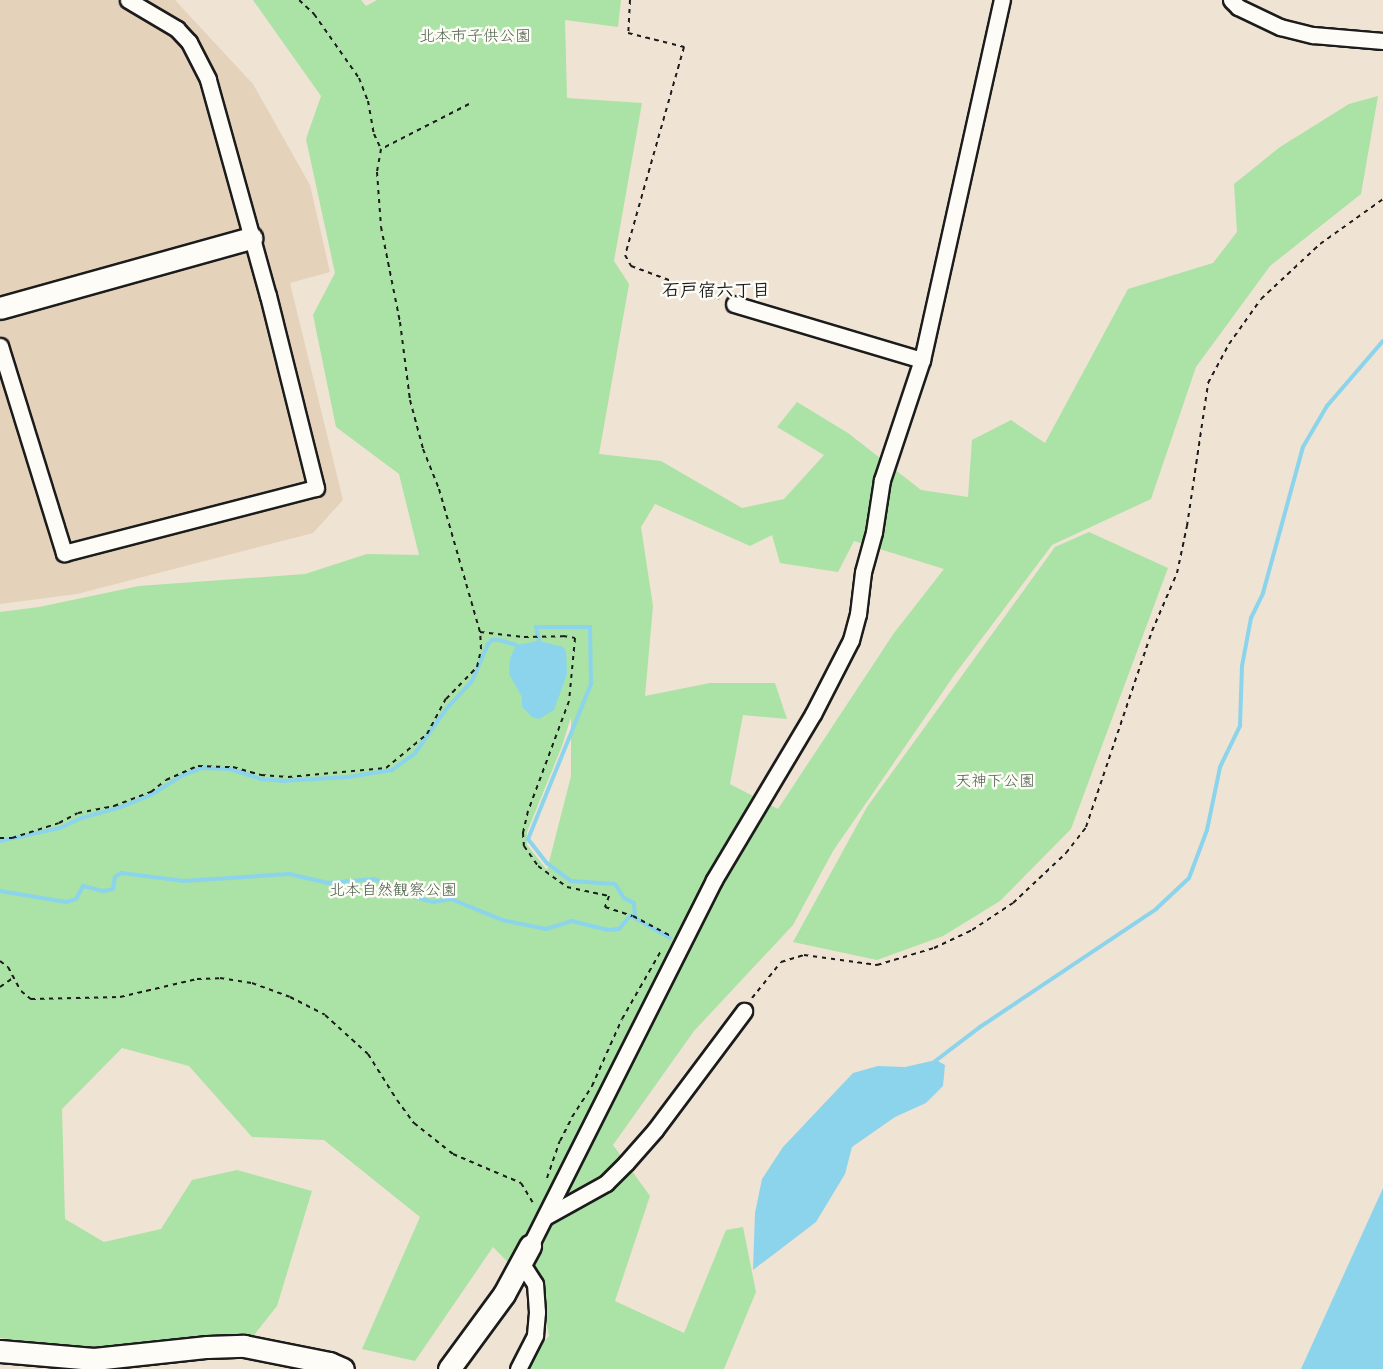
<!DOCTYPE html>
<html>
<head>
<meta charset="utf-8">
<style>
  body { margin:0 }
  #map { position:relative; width:1383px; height:1369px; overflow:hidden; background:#efe3d4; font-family:Delius,"Klee One",sans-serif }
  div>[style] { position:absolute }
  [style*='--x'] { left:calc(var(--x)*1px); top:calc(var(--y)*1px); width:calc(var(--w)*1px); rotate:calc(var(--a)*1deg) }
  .built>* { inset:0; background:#e5d2bb }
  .green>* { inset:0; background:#abe2a5 }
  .water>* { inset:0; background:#8bd4ec }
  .stream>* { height:4px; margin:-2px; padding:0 2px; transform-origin:2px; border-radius:2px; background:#8bd4ec }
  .path>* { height:2px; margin-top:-1px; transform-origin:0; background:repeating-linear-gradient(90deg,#1c1c1c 0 4.5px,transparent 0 9px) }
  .roads { filter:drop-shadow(2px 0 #1c1c1c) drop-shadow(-2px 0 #1c1c1c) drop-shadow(0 2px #1c1c1c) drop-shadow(0 -2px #1c1c1c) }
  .street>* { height:15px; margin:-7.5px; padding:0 7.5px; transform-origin:7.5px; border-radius:7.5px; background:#fdfcf7 }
  .secondary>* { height:21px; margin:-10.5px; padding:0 10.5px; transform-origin:10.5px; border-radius:10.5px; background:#fdfcf7 }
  span { translate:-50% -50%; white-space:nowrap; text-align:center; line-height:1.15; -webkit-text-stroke:5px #fdfcf7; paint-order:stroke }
  .park-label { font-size:16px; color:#4e614c }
  .neighbourhood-label { font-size:18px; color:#1c1c1c; font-weight:700 }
</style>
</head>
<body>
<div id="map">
  <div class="built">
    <div style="clip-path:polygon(0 0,175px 0,253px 84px,310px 185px,330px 272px,290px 283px,343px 500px,313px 533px,77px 594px,0 604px)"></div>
  </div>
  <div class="green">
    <div style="clip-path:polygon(evenodd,253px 0,361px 0,366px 6px,377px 0,621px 0,618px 27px,565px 20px,567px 98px,642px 103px,614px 261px,629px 284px,599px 454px,661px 461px,742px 508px,784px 499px,824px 455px,777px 427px,797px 402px,848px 433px,921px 490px,968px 497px,972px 440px,1011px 420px,1045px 443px,1128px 289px,1213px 263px,1237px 232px,1234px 184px,1280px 147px,1349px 104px,1378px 96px,1361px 194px,1270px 266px,1196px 367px,1151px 499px,1052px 545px,955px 674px,833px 851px,793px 925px,694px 1031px,613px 1145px,650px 1196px,615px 1301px,684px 1333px,726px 1230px,743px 1227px,756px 1292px,724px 1369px,520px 1369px,549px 1336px,540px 1295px,493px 1247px,415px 1361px,362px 1349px,420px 1217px,324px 1140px,252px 1137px,189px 1066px,122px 1048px,62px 1109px,65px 1219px,104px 1242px,161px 1229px,192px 1180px,237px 1170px,312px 1191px,277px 1306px,254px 1335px,94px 1349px,0 1338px,0 612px,39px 607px,139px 586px,305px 574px,367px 554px,419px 555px,399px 474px,336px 427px,313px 315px,335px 273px,306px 139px,321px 96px,253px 0,655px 504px,750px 546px,772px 535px,780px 563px,838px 572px,854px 541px,944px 569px,894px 633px,778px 809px,730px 784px,743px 715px,787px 719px,775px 683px,710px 683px,645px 696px,653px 606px,641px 527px,655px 504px,253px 0,571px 717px,571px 776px,547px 870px,527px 845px,527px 832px,562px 746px,571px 717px)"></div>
    <div style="clip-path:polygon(1089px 532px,1168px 568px,1071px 829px,1000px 901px,943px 936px,877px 960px,793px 942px,867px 807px,1055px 547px)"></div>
  </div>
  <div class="water">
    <div style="clip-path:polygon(539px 641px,563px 647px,566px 651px,567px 674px,554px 710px,539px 719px,532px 717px,522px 707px,522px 697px,509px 674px,510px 659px,516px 645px)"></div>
    <div style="clip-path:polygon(936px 1060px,945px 1065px,943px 1086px,926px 1103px,895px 1117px,852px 1147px,845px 1174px,816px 1222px,753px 1270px,755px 1213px,762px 1179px,783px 1147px,853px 1073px,878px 1066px,905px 1067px)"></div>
    <div style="clip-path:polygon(1383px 1188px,1383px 1369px,1301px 1369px)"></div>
  </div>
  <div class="stream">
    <div style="--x:539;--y:641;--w:14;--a:-102"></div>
    <div style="--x:536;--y:627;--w:54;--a:0"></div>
    <div style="--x:590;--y:627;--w:57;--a:89"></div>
    <div style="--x:591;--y:684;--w:167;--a:112.1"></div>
    <div style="--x:528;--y:839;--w:31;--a:52"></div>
    <div style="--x:547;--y:863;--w:30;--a:37"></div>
    <div style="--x:571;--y:881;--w:44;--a:3.9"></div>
    <div style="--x:615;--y:884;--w:17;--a:57"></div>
    <div style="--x:624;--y:898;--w:11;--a:27"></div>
    <div style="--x:634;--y:903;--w:15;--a:86"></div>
    <div style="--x:635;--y:918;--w:40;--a:29.7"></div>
    <div style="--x:0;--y:841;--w:61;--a:-12.2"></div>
    <div style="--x:60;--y:828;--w:23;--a:-25"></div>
    <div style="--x:81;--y:818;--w:41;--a:-15.4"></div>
    <div style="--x:121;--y:807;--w:32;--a:-22"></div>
    <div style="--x:151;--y:795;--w:36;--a:-32"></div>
    <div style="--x:181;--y:776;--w:22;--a:-21"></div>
    <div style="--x:202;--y:768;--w:28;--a:2"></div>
    <div style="--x:230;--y:769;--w:33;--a:18"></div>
    <div style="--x:261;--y:779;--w:21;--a:5"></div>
    <div style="--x:282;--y:781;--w:66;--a:-3.5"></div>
    <div style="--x:348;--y:777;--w:45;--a:-9"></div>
    <div style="--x:392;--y:770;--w:29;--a:-36"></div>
    <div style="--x:415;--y:753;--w:55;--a:-54.6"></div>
    <div style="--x:447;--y:708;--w:37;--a:-47"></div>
    <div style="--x:472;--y:681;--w:40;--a:-66.6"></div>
    <div style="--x:488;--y:644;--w:6;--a:-45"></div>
    <div style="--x:492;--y:640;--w:7;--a:0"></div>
    <div style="--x:499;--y:640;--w:18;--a:16"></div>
    <div style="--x:0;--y:891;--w:67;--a:9.5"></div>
    <div style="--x:66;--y:902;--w:10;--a:-17"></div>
    <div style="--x:76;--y:899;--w:15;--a:-62"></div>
    <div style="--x:83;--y:886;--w:21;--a:14"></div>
    <div style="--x:103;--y:891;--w:10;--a:-11"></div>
    <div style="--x:113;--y:889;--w:12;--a:-81"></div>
    <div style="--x:115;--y:877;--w:7;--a:-34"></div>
    <div style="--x:121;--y:873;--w:64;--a:7.2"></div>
    <div style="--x:184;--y:881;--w:105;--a:-3.8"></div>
    <div style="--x:289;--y:874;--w:39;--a:13"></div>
    <div style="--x:327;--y:883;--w:48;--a:-4.8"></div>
    <div style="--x:375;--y:879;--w:47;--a:23.8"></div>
    <div style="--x:418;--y:898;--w:16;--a:15"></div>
    <div style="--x:433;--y:902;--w:18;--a:-9"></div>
    <div style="--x:451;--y:899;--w:55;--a:22.4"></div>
    <div style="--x:502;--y:920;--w:45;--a:11.6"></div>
    <div style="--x:546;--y:929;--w:27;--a:-17"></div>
    <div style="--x:572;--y:921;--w:36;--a:14"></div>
    <div style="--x:607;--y:930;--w:12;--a:-5"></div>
    <div style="--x:619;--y:929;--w:17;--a:-50"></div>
    <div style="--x:630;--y:916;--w:5;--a:22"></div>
    <div style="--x:934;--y:1062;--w:58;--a:-37.3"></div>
    <div style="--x:980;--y:1027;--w:212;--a:-33.8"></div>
    <div style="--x:1156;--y:909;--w:45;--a:-43.2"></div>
    <div style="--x:1189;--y:878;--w:51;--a:-69.4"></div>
    <div style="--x:1207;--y:830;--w:64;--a:-78.3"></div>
    <div style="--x:1220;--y:767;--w:46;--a:-64"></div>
    <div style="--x:1240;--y:726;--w:60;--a:-88.1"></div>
    <div style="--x:1242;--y:666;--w:49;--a:-79.4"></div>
    <div style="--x:1251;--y:618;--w:28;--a:-64"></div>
    <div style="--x:1263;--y:593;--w:151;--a:-74.7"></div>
    <div style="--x:1303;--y:447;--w:48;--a:-59.7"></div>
    <div style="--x:1327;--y:406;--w:86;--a:-49.3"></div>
  </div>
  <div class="path">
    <div style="--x:299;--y:0;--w:21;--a:43"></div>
    <div style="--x:314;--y:14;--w:78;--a:54.9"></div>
    <div style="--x:359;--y:78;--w:25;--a:69"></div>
    <div style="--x:368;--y:101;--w:34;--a:80"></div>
    <div style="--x:374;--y:134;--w:17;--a:65"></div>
    <div style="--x:630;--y:0;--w:33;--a:93"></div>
    <div style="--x:628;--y:33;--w:58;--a:14"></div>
    <div style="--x:684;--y:47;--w:216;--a:105.8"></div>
    <div style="--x:625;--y:255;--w:13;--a:61"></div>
    <div style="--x:631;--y:266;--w:98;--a:20.3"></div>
    <div style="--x:469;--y:104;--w:99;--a:152.9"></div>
    <div style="--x:381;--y:149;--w:23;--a:100"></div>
    <div style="--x:377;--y:172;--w:55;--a:85.8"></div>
    <div style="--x:381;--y:227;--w:97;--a:78.7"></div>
    <div style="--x:400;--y:322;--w:79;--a:82.7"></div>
    <div style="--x:410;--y:400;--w:51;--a:75.1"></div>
    <div style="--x:423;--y:449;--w:43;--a:68.2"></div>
    <div style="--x:439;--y:489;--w:149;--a:74"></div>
    <div style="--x:0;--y:838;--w:12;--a:0"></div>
    <div style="--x:12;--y:838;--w:49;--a:-17.7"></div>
    <div style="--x:59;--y:823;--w:21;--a:-28"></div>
    <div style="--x:78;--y:813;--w:37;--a:-11"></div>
    <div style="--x:114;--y:806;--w:40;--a:-21"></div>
    <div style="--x:151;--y:792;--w:19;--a:-39"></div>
    <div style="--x:166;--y:780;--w:35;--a:-24"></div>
    <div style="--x:198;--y:766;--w:35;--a:2"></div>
    <div style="--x:233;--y:767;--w:29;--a:16"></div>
    <div style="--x:261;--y:775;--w:27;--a:4"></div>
    <div style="--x:288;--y:777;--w:98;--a:-5.2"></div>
    <div style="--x:386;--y:768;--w:53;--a:-39.7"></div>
    <div style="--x:427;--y:734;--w:40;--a:-62"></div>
    <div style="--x:446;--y:699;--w:45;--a:-45.9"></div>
    <div style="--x:477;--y:667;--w:18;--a:-77"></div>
    <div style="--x:481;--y:649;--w:17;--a:-93"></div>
    <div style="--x:480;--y:632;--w:44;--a:6.5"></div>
    <div style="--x:524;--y:637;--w:39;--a:-1"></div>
    <div style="--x:563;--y:636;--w:12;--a:9"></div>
    <div style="--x:575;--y:638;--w:63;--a:95.4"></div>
    <div style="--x:569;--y:701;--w:117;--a:110.4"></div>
    <div style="--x:528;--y:811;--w:23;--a:103"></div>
    <div style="--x:523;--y:833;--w:13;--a:86"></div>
    <div style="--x:524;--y:846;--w:24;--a:55"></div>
    <div style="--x:538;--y:866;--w:36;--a:36"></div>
    <div style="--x:567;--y:887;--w:43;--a:12.1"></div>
    <div style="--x:609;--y:896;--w:12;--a:110"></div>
    <div style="--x:605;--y:907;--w:29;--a:18"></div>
    <div style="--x:633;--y:916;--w:43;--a:27.8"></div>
    <div style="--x:0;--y:961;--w:10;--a:37"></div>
    <div style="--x:8;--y:967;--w:27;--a:62"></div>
    <div style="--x:21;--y:991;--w:13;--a:39"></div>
    <div style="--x:31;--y:999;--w:89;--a:-1.3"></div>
    <div style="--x:120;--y:997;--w:79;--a:-13.2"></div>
    <div style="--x:197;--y:979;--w:23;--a:-2"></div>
    <div style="--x:220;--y:978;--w:32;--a:9"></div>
    <div style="--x:252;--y:983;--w:40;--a:20.2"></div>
    <div style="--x:290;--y:997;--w:39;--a:27"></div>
    <div style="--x:325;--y:1015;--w:58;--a:42.2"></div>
    <div style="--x:368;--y:1054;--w:54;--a:57.8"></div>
    <div style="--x:397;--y:1100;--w:29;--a:54"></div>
    <div style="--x:414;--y:1123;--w:50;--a:38.5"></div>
    <div style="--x:453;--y:1154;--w:74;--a:23.1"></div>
    <div style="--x:521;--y:1183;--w:26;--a:59"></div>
    <div style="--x:0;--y:987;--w:16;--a:-35"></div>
    <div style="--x:752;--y:998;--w:46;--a:-51.1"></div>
    <div style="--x:781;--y:962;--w:24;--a:-17"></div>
    <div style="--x:804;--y:955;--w:74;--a:7.8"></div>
    <div style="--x:877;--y:965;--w:59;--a:-16.6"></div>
    <div style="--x:934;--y:948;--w:42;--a:-25.3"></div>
    <div style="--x:972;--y:930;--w:49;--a:-33.4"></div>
    <div style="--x:1013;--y:903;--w:73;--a:-43.3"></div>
    <div style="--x:1066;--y:853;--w:33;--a:-52"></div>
    <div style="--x:1086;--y:827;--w:207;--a:-71.4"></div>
    <div style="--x:1152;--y:631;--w:63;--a:-66.7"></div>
    <div style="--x:1177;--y:573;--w:48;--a:-78"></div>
    <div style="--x:1187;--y:526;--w:145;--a:-81.6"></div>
    <div style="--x:1208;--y:383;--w:44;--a:-61.7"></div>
    <div style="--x:1229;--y:344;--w:55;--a:-54.6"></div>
    <div style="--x:1261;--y:299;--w:81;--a:-43"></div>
    <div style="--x:1320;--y:244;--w:77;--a:-35.5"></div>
    <div style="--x:547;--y:1178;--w:39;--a:-71"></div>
    <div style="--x:560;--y:1141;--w:27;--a:-63"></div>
    <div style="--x:572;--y:1117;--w:37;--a:-57"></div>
    <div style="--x:592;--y:1086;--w:73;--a:-65.9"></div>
    <div style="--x:622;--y:1019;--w:78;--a:-60.2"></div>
  </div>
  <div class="roads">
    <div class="street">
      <div style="--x:1231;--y:0;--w:10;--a:45"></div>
      <div style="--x:1238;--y:7;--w:47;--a:25.5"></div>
      <div style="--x:1280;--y:27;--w:34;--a:14"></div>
      <div style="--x:1313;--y:35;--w:70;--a:4.9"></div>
      <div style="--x:734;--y:304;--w:196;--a:16.6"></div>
      <div style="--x:0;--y:346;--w:217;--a:72.8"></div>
      <div style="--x:64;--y:553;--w:260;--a:-14.5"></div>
      <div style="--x:316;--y:488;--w:198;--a:-104"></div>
      <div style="--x:268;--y:296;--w:225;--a:-105.5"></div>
      <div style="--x:208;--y:79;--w:42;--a:-117.2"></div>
      <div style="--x:189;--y:42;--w:18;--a:-133"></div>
      <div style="--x:177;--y:29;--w:57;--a:-149.4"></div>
      <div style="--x:545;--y:1217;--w:70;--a:-29.1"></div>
      <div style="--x:606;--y:1183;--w:28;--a:-45"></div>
      <div style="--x:626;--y:1163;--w:44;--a:-48.7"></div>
      <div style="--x:655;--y:1130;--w:149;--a:-53.2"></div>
      <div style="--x:530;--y:1246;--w:410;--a:-63.3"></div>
      <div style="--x:714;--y:880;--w:193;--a:-59.2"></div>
      <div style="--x:813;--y:714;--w:83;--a:-62.8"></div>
      <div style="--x:851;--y:640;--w:27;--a:-75"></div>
      <div style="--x:858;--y:614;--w:42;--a:-83.2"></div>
      <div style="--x:863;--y:572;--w:41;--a:-74.6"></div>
      <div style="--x:874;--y:532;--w:53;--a:-81.3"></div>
      <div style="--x:882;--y:480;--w:126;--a:-71.6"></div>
      <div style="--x:922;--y:360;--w:369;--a:-77.5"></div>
      <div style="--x:518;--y:1369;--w:38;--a:-63"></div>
      <div style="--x:535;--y:1335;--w:23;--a:-85"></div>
      <div style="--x:537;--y:1312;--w:28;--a:-94"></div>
      <div style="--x:535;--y:1284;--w:24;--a:-123"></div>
    </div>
    <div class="secondary">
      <div style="--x:0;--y:308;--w:261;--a:-15.6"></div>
      <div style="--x:0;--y:1351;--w:94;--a:4.9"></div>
      <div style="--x:94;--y:1359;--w:114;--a:-6.1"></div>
      <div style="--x:207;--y:1347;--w:37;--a:-2"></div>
      <div style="--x:244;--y:1346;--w:87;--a:11.3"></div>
      <div style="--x:329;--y:1363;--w:15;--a:23"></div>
      <div style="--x:449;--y:1369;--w:93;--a:-53.7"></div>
      <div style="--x:504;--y:1294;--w:55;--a:-61.6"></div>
    </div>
  </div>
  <div class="park-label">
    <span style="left:475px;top:35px">北本市子供公園</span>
    <span style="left:995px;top:780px">天神下公園</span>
    <span style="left:393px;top:889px">北本自然観察公園</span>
  </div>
  <div class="neighbourhood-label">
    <span style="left:716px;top:290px">石戸宿六丁目</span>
  </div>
</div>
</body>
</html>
